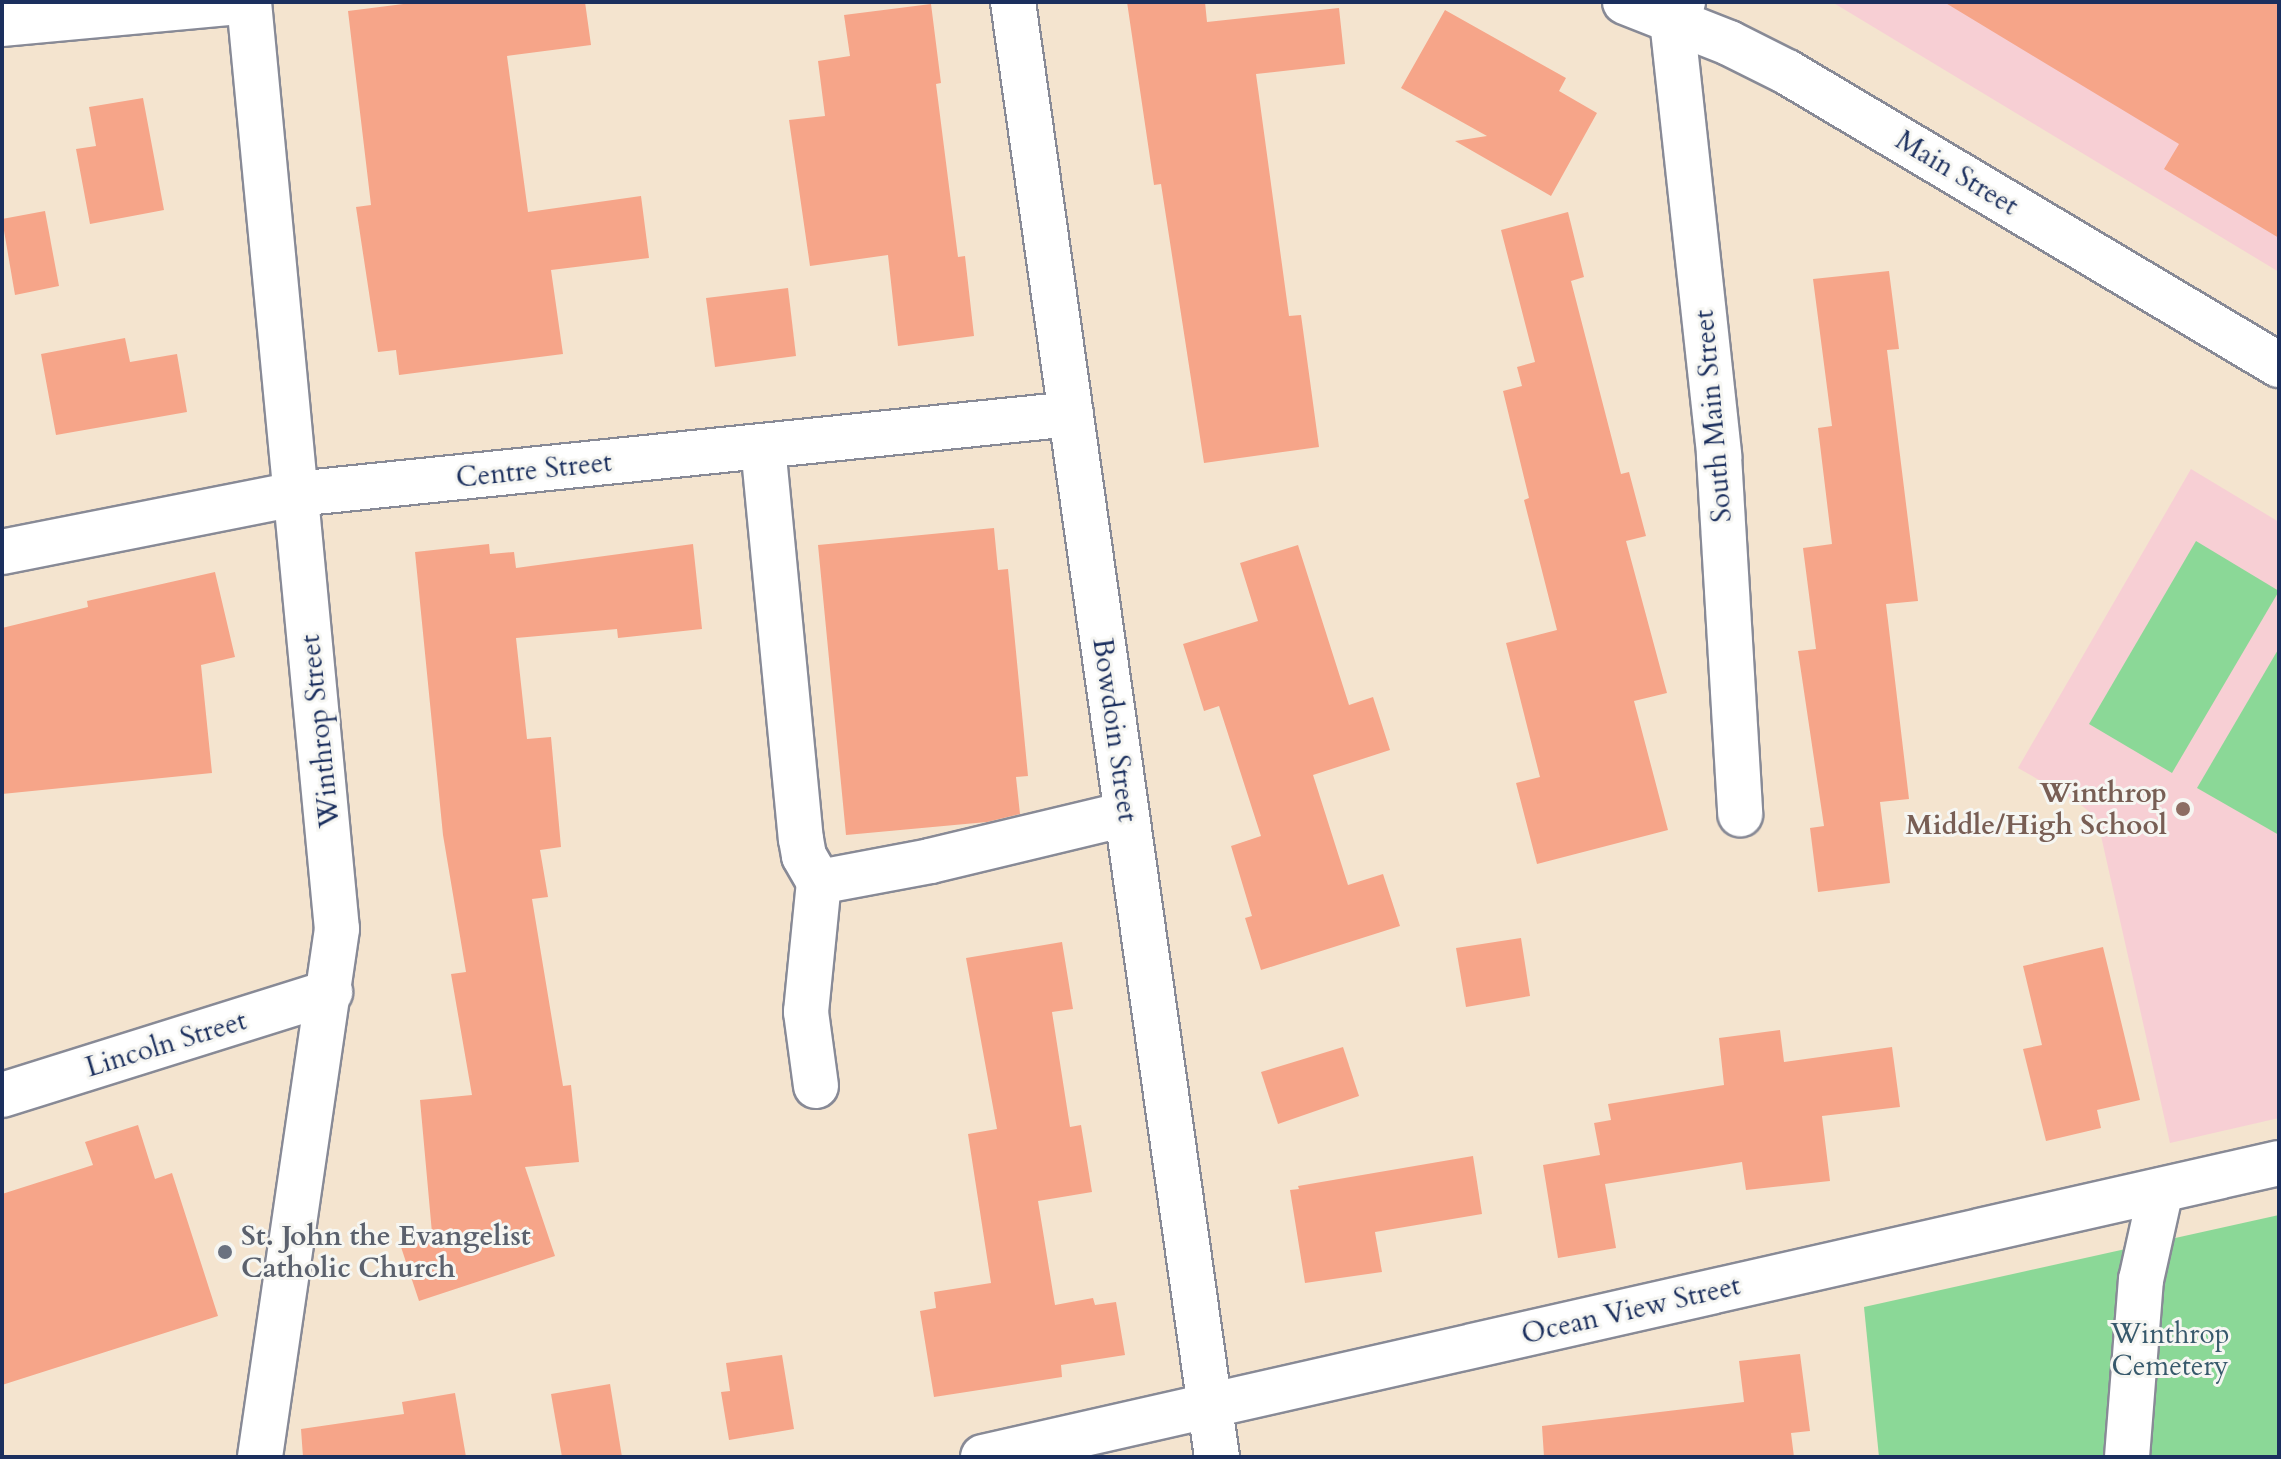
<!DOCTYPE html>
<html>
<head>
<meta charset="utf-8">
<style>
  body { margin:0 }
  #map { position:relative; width:2281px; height:1459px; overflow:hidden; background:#f4e4cf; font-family:Cardo,serif }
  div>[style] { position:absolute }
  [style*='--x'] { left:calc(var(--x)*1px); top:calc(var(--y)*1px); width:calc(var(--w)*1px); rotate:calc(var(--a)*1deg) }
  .built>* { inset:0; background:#f7cfd4 }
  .green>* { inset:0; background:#8bd897 }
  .building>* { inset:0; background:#f6a589 }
  .roads { filter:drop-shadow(2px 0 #888a96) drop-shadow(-2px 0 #888a96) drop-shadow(0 2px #888a96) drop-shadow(0 -2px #888a96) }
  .minor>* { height:44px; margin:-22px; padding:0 22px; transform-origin:22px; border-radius:22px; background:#fff }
  .major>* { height:44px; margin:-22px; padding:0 22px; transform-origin:22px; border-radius:22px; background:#fff }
  .dots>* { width:22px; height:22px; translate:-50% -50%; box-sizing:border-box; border:4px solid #f6f6f2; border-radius:50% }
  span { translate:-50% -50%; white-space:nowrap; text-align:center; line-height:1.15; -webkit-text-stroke:6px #f6f6f2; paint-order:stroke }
  .street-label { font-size:28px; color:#1b2f5e }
  .education-label { font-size:28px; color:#785e54; font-weight:700 }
  .right { translate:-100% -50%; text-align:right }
  .worship-label { font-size:28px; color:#5b616d; font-weight:700 }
  .left { translate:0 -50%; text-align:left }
  .park-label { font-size:28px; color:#37596c }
  .frame { position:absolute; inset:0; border:4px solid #1b2f5e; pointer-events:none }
</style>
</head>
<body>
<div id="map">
  <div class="built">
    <div style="clip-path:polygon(1832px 2px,2279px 2px,2279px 272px)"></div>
    <div style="clip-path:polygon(2191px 469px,2279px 522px,2279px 1118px,2170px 1143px,2097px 818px,2076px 801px,2018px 768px)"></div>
  </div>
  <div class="green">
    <div style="clip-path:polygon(2196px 541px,2279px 591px,2172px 773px,2089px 724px)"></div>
    <div style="clip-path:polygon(2279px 648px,2279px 835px,2197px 788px)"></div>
    <div style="clip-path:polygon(2279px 1215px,2279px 1457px,1879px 1457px,1864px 1307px)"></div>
  </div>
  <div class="building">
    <div style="clip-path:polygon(419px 2px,585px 2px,591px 45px,507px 56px,528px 212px,641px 196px,649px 258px,551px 270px,563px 354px,399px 375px,396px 350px,378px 352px,356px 207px,371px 205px,348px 11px)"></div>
    <div style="clip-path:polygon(1127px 2px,1205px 2px,1207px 22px,1339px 8px,1345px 64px,1256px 74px,1289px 316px,1301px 315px,1319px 447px,1204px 463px,1161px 184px,1154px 185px)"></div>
    <div style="clip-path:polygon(1944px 2px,2279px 2px,2279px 238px,2164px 169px,2179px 144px)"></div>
    <div style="clip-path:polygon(931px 4px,941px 83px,936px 84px,958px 257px,965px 256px,974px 336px,898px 346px,888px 255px,810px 266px,789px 120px,825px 116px,818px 61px,850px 56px,844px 15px)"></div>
    <div style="clip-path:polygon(1445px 10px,1566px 78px,1559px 91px,1597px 113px,1551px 196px,1455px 141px,1487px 136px,1401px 88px)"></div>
    <div style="clip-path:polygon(143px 98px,164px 210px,90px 224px,76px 149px,96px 146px,89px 107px)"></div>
    <div style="clip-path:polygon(45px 211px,59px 286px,15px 295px,2px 219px)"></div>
    <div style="clip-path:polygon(1568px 212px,1584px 277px,1571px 281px,1621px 474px,1629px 472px,1646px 536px,1626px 541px,1667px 693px,1634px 701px,1668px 830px,1537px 864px,1516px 783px,1540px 777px,1506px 643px,1557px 630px,1524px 500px,1529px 498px,1503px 391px,1522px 386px,1517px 367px,1535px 362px,1501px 230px)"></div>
    <div style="clip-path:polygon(1889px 271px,1899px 349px,1887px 350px,1918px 601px,1886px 604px,1909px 799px,1880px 802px,1890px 883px,1818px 892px,1810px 828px,1824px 826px,1798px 651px,1816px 649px,1803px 548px,1832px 544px,1818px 428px,1832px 426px,1813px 279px)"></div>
    <div style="clip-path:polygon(788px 288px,796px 356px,715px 367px,706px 298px)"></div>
    <div style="clip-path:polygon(125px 338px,130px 362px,177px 354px,187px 412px,56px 435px,41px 354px)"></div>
    <div style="clip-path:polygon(994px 528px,998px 570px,1008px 569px,1028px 776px,1016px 777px,1020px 814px,987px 822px,846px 835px,818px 545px)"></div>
    <div style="clip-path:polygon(489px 544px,490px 554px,514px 552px,516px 568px,693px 544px,702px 629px,618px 638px,617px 629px,516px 638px,527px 739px,551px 737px,561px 847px,540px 850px,548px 897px,532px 899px,563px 1086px,571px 1085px,579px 1162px,525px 1167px,555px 1256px,419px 1301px,400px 1244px,432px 1233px,420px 1100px,472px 1095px,451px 974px,466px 972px,443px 835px,415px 552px)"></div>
    <div style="clip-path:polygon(1298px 545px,1349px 705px,1373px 697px,1390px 750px,1313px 775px,1348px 885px,1383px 874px,1400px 926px,1261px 970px,1245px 918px,1252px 916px,1231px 846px,1261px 836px,1219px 706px,1204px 711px,1183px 644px,1258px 621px,1240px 563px)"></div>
    <div style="clip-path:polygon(215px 572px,235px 657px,201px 665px,212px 773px,2px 794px,2px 628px,88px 607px,87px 601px)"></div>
    <div style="clip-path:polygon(1521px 938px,1530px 996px,1466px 1007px,1456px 948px)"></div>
    <div style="clip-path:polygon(1062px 942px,1073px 1009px,1052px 1012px,1070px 1127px,1081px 1125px,1092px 1192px,1038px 1201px,1055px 1305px,1093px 1298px,1095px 1305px,1116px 1302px,1125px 1355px,1061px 1365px,1062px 1377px,934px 1397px,920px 1311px,936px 1308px,934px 1292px,991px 1283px,968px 1134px,997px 1129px,966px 958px)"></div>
    <div style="clip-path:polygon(2103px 947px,2140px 1100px,2097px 1110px,2101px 1128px,2046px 1141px,2023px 1049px,2042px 1045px,2023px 966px)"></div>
    <div style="clip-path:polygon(1780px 1030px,1784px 1062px,1892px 1047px,1900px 1107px,1822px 1116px,1830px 1181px,1746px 1190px,1742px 1162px,1605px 1184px,1616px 1248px,1558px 1258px,1543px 1165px,1600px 1155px,1594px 1123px,1611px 1120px,1608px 1104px,1724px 1085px,1719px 1038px)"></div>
    <div style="clip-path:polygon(1343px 1047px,1359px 1096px,1278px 1124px,1261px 1072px)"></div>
    <div style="clip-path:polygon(138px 1125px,155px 1179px,172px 1173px,218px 1316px,2px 1385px,2px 1194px,93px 1165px,85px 1142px)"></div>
    <div style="clip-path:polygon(1473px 1156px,1482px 1214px,1375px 1232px,1382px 1272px,1305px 1283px,1290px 1190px,1299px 1189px,1298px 1186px)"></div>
    <div style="clip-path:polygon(1800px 1354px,1810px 1431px,1791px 1433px,1794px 1457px,1544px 1457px,1542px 1426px,1744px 1402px,1739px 1361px)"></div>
    <div style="clip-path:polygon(782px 1355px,794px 1429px,729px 1440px,721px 1392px,730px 1391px,726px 1363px)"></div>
    <div style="clip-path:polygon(610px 1384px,622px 1457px,562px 1457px,551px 1394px)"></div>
    <div style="clip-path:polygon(455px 1393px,466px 1457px,303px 1457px,301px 1429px,404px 1414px,402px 1402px)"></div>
  </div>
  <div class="roads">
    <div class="minor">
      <div style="--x:1013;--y:2;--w:1469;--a:82.02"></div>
      <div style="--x:1625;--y:2;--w:112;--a:21.5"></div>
      <div style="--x:1729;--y:43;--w:65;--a:26.6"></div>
      <div style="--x:1787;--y:72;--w:573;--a:30.78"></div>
      <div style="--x:1683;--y:2;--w:21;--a:121"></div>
      <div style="--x:1672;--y:20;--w:439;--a:83.8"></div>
      <div style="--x:1719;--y:456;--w:359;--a:86.6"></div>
      <div style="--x:2;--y:24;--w:240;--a:-5.3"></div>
      <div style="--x:763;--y:446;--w:395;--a:84.5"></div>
      <div style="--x:801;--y:839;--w:17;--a:80"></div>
      <div style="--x:804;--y:856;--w:30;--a:60"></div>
      <div style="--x:2;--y:552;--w:300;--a:-11.2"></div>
      <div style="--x:296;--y:494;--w:779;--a:-5.89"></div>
      <div style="--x:816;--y:1086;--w:75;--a:-97.7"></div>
      <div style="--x:806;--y:1012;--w:131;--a:-84.3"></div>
      <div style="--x:819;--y:882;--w:113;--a:-10.7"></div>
      <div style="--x:930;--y:861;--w:202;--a:-13.5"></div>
      <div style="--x:2;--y:1095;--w:344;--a:-17.4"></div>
      <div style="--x:983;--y:1457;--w:1329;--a:-12.78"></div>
      <div style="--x:2127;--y:1457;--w:178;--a:-85.5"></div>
      <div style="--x:2141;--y:1280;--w:92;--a:-77.5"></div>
    </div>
    <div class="major">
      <div style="--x:249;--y:2;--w:931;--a:84.58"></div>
      <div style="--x:337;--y:929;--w:534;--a:98.3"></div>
    </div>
  </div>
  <div class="dots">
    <div style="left:2183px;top:809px;background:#8d6e63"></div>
    <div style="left:225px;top:1252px;background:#6b7280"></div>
  </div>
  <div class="street-label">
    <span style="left:1957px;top:173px;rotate:31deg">Main Street</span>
    <span style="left:1713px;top:416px;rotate:-95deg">South Main Street</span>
    <span style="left:534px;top:470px;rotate:-6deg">Centre Street</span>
    <span style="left:1115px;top:730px;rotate:82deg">Bowdoin Street</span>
    <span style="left:320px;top:731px;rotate:-96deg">Winthrop Street</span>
    <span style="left:166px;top:1044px;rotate:-17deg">Lincoln Street</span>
    <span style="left:1631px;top:1310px;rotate:-13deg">Ocean View Street</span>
  </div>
  <div class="education-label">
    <span class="right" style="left:2167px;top:809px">Winthrop<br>Middle/High School</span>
  </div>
  <div class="worship-label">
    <span class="left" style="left:241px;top:1252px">St. John the Evangelist<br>Catholic Church</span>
  </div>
  <div class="park-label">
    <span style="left:2170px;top:1350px">Winthrop<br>Cemetery</span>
  </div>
  <div class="frame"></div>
</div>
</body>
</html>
